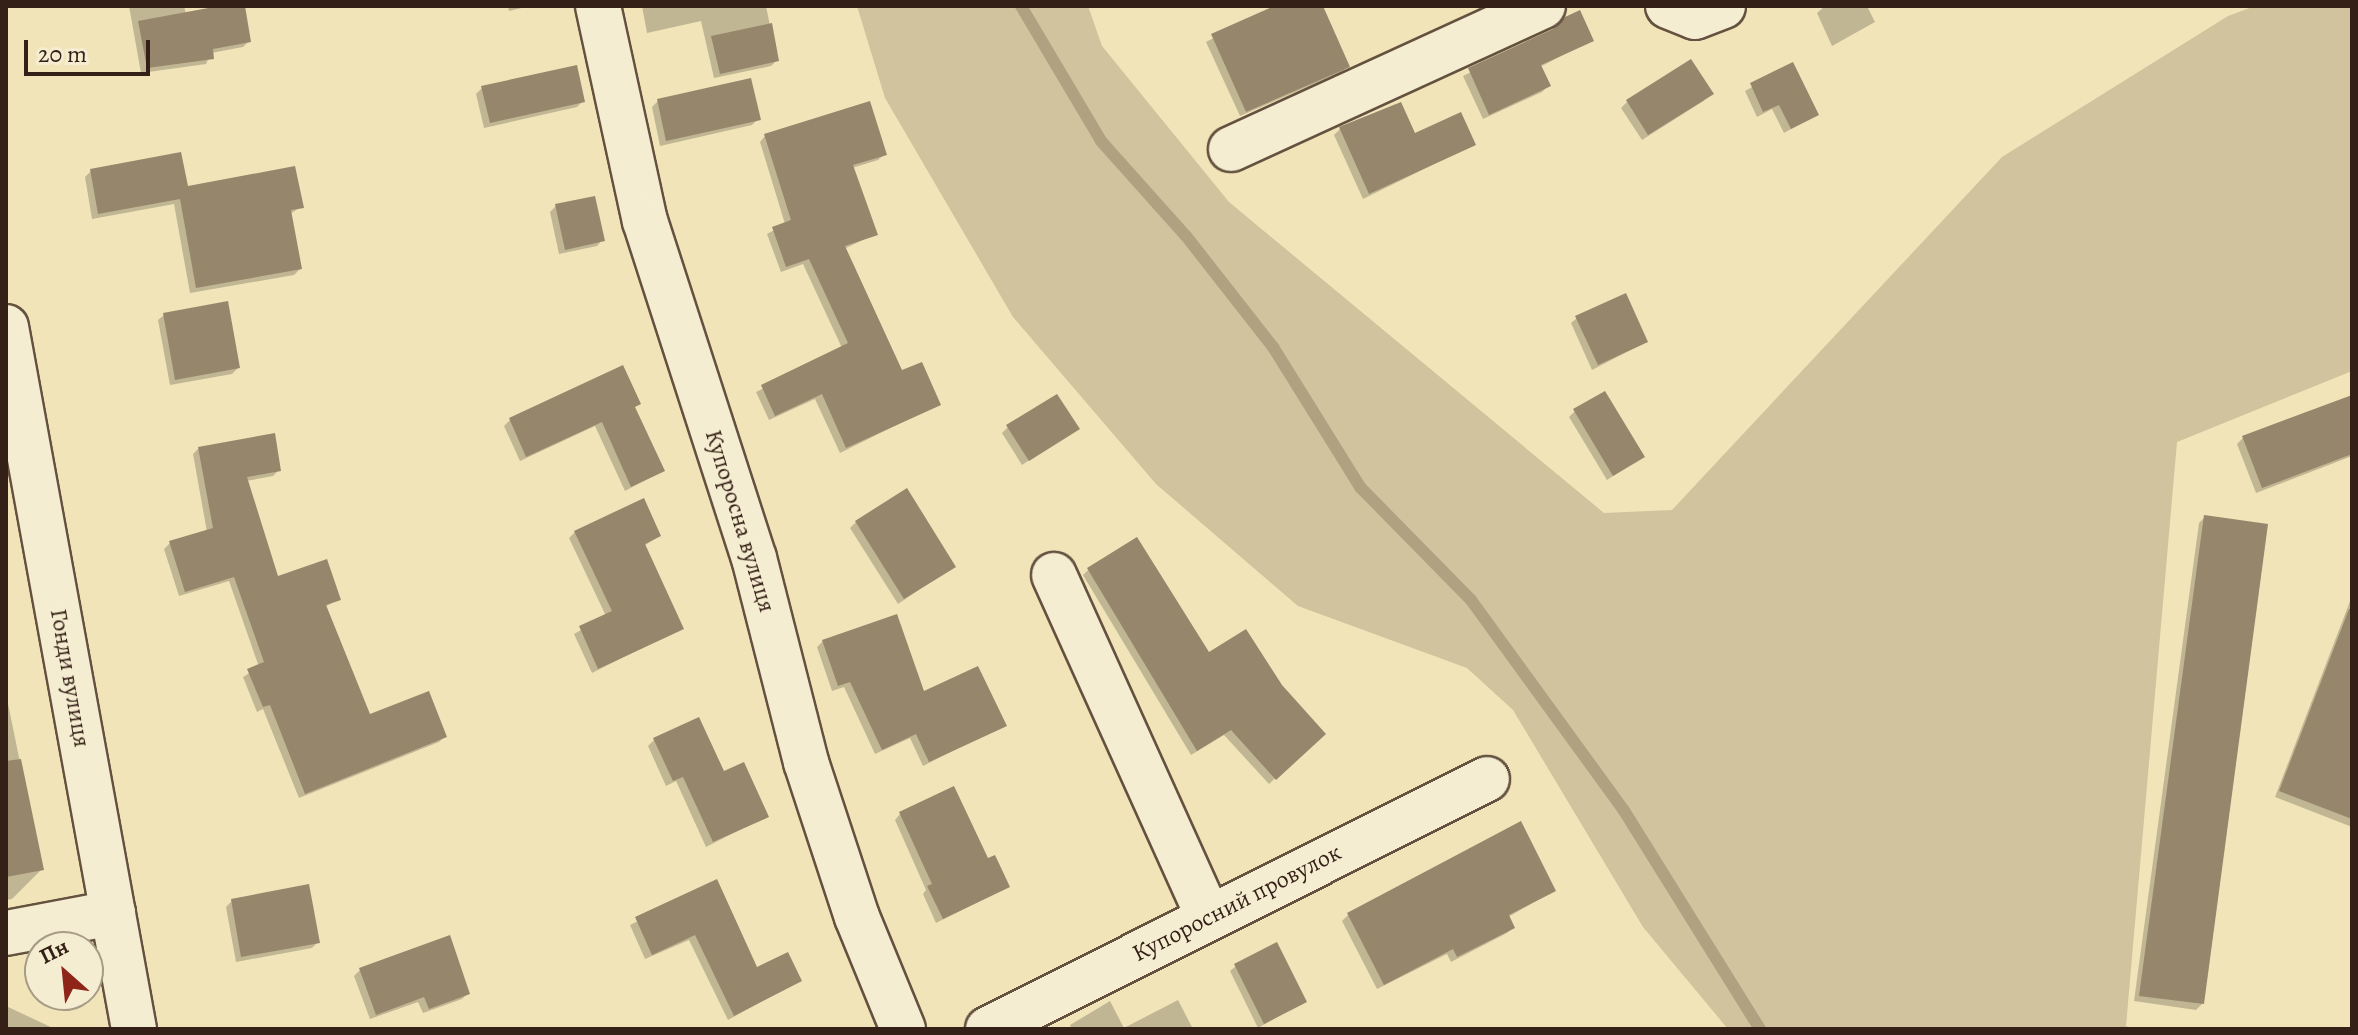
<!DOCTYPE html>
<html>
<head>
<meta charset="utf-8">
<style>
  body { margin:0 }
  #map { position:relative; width:2358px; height:1035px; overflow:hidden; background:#f0e4b8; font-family:Alegreya,serif }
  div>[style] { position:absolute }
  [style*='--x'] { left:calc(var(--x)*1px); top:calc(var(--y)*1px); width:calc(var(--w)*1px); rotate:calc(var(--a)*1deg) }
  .green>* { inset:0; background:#d0c39d }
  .shadow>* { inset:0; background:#0003 }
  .stream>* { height:12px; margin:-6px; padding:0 6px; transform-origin:6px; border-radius:6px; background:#b0a181 }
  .building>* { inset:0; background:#96866b }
  .roads { filter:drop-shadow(2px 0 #64513f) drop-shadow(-2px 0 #64513f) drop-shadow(0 2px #64513f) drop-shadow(0 -2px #64513f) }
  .minor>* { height:44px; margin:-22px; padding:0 22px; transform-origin:22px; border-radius:22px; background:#f5edd1 }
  span { translate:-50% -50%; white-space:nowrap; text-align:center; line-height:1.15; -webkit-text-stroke:8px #f5edd1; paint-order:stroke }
  .street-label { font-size:24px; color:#352017 }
  .frame { position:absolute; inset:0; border:8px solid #352017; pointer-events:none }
  .north { position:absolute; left:24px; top:931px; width:80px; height:80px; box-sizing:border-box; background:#f5edd1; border:2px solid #a89b87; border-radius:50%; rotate:333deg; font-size:22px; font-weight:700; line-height:32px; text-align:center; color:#352017 }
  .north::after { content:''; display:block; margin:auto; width:28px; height:36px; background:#8f2418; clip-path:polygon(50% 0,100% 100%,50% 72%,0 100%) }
  .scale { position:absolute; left:24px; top:40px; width:126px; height:36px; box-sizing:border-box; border:4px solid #352017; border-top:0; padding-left:10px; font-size:24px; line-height:28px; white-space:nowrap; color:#352017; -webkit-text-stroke:6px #f5edd1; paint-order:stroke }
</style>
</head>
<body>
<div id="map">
  <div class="green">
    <div style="clip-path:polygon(857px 6px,1088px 6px,1102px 46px,1229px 202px,1604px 513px,1672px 510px,2002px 157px,2228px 16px,2255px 6px,2352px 6px,2352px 371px,2177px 442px,2126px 1026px,2134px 1029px,1728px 1029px,1643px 927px,1513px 710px,1467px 668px,1298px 606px,1156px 484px,1013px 317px,885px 98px)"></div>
  </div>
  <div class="shadow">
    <div style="clip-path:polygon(129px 6px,184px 6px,186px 14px,243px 6px,249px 41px,243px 47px,211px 53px,206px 64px,141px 73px)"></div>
    <div style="clip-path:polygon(508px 6px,530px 6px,509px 11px)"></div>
    <div style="clip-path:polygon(642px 6px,766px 6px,777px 60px,771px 66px,714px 78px,701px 21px,647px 33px)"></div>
    <div style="clip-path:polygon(1275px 6px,1320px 6px,1348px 66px,1342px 72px,1240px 116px,1206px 42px)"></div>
    <div style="clip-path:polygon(1825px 6px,1867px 6px,1875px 22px,1832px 46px,1817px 13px)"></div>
    <div style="clip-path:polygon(1554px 31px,1592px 40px,1540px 67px,1548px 86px,1542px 92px,1483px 119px,1463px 76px)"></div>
    <div style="clip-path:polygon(1792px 65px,1816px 115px,1784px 133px,1772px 109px,1757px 117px,1745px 91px)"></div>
    <div style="clip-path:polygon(482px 88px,583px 101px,577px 107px,484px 128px,476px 94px)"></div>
    <div style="clip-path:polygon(1705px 100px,1642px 140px,1621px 108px,1627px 102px)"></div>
    <div style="clip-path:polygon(658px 101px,758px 119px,752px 125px,660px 146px,652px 107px)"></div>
    <div style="clip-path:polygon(1400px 105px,1414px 136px,1473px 145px,1363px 199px,1334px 135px,1340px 129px)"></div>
    <div style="clip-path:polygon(765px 136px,884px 155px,878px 160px,852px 168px,875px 234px,844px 249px,901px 373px,939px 404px,840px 453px,815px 399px,769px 420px,756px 392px,842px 348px,803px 264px,781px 272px,767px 234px,785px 224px,760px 142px)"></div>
    <div style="clip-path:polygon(91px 171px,301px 207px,290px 214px,300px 269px,294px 275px,190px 293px,174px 204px,92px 219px,85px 177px)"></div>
    <div style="clip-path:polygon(556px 206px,602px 240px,597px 246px,559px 254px,550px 212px)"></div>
    <div style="clip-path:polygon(164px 315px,238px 368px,232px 374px,170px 385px,158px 320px)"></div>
    <div style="clip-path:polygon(1577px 318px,1646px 342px,1592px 370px,1571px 323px)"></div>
    <div style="clip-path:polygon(2352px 397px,2352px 456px,2256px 493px,2237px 444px,2243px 438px)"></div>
    <div style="clip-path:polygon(633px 408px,662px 471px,625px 491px,595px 426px,520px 461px,504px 426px,510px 420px)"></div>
    <div style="clip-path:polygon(1575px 411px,1642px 457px,1607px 480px,1569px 417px)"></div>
    <div style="clip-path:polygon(1008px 427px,1077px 429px,1022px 465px,1002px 433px)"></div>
    <div style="clip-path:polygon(199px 448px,279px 470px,273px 476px,246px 481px,277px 579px,339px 599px,325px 607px,369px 717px,445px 736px,439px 742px,299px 798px,263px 709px,257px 712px,243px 677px,259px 667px,229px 581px,179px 596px,164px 549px,170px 543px,207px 532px,193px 454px)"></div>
    <div style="clip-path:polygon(2205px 517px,2202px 1004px,2196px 1010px,2134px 1001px,2199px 523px)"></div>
    <div style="clip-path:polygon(856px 522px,954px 566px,898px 604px,850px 528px)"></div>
    <div style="clip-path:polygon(575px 532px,659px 536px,644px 546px,682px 628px,592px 673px,574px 634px,606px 616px,569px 538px)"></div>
    <div style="clip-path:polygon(1089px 569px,1208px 655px,1280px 687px,1323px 734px,1269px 784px,1224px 735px,1191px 755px,1083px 575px)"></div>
    <div style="clip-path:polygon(2352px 596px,2352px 827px,2275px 797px)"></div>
    <div style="clip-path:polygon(823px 641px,922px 694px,1004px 725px,923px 766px,910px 738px,875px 754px,844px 687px,832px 691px,817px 647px)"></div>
    <div style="clip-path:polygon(6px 694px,42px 869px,12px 899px,6px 900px)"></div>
    <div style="clip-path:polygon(654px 740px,723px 774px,767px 816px,706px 847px,676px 781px,666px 786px,648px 746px)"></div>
    <div style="clip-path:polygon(900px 814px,987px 860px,1008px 887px,936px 923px,923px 894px,926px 890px,895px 820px)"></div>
    <div style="clip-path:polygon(716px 882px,756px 970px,800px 980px,728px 1020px,689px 940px,645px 959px,630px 925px)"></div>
    <div style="clip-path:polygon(1554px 891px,1508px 917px,1513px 928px,1507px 933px,1451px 962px,1447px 954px,1377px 989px,1342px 921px,1348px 915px)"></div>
    <div style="clip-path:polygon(232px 901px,318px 942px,312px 948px,236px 962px,226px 907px)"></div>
    <div style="clip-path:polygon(1236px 966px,1305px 1001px,1258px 1028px,1230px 971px)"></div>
    <div style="clip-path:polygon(360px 970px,468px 993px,462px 999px,423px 1013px,418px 1002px,370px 1019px,354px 976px)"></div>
    <div style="clip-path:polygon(1178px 1000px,1193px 1029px,1072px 1029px,1070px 1025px,1110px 1001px,1124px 1028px)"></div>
    <div style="clip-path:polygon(6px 1006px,55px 1029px,6px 1029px)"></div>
  </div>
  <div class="stream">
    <div style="--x:1021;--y:6;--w:157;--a:59.3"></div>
    <div style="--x:1101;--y:141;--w:127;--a:48.2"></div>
    <div style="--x:1186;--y:236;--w:141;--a:51.9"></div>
    <div style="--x:1273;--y:347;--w:165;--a:58.1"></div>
    <div style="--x:1360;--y:487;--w:158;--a:45.5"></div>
    <div style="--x:1471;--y:600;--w:258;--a:54"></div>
    <div style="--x:1623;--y:809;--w:259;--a:58.1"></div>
  </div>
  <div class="building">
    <div style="clip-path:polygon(219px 6px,245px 6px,251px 42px,213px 49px,214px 59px,147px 68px,138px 21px)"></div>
    <div style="clip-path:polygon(1274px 6px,1323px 6px,1350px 67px,1246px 112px,1211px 34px)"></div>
    <div style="clip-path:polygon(1580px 10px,1594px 41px,1541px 65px,1551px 86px,1489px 115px,1468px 68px,1553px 29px,1565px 17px)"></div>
    <div style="clip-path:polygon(772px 23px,779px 61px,720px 74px,711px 36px)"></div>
    <div style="clip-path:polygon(1691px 59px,1714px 94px,1648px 135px,1626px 100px)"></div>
    <div style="clip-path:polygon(1793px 62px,1819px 115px,1791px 129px,1779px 105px,1763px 112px,1750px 83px)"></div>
    <div style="clip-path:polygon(577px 65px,585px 102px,490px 123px,481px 86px)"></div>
    <div style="clip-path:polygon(751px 78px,761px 120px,666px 141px,657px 99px)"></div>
    <div style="clip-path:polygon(870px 101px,887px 155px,853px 165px,878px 235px,845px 246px,902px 370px,922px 362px,941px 405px,846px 448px,822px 394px,775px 416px,761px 385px,848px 343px,809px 259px,786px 267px,772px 227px,791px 220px,764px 134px)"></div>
    <div style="clip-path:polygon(1401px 102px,1415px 133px,1461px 112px,1476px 145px,1369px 194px,1339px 127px)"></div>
    <div style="clip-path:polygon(181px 152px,188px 186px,295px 166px,304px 208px,291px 210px,302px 269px,196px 288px,180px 199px,98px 214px,90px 169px)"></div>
    <div style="clip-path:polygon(595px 196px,605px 241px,565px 250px,555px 204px)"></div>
    <div style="clip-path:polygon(1626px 293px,1648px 342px,1598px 365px,1575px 316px)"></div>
    <div style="clip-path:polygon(228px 301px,240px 368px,175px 380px,163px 313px)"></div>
    <div style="clip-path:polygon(623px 365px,641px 404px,635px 407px,665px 471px,631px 487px,602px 422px,526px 457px,509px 418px)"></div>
    <div style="clip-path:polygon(1605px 391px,1645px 457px,1613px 476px,1573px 409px)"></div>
    <div style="clip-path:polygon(1057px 394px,1080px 429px,1029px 461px,1006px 425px)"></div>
    <div style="clip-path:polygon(2352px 395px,2352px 454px,2262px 488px,2242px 436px)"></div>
    <div style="clip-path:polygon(275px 433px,281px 471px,247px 477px,278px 576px,327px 559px,341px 600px,326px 605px,370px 714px,429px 691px,447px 737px,305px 794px,270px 705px,263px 707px,247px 669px,264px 662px,234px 577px,185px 592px,169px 541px,213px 528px,198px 447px)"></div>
    <div style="clip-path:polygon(907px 488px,956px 567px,904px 599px,855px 521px)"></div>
    <div style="clip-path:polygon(644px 498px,661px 536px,645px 544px,684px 629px,598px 669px,579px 626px,612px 611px,574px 531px)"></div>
    <div style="clip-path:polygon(2204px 515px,2268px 524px,2204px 1004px,2139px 996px)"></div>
    <div style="clip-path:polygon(1137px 537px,1209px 652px,1246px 629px,1282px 685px,1326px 734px,1276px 780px,1231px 730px,1197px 751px,1087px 568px)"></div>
    <div style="clip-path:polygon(2349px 609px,2352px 609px,2352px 819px,2279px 791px)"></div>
    <div style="clip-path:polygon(897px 614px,924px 691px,978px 666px,1007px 726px,929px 762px,916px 734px,882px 750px,850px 682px,838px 686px,822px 640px)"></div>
    <div style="clip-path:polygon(699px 717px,724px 771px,744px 762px,769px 817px,713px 842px,683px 777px,673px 781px,653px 738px)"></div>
    <div style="clip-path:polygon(21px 759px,44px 870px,6px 877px,6px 761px)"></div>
    <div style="clip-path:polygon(954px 786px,988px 858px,995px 855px,1010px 887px,943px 919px,927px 886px,932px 884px,899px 812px)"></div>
    <div style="clip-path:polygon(1521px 821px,1556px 891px,1509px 915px,1515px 928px,1457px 957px,1453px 949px,1384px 985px,1347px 913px)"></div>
    <div style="clip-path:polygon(717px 879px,757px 967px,788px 952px,802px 981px,734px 1016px,695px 935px,652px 955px,635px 917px)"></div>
    <div style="clip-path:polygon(309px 884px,320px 943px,241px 957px,231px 899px)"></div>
    <div style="clip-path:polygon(450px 935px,470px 994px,429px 1009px,424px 997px,376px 1015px,359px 968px)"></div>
    <div style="clip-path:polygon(1277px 942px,1307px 1002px,1264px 1024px,1234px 964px)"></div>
  </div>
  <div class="roads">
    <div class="minor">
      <div style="--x:598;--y:6;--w:220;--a:77.7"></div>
      <div style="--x:645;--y:221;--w:354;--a:72.1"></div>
      <div style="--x:754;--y:558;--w:211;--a:75.7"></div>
      <div style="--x:806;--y:762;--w:163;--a:71.8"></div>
      <div style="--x:857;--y:917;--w:121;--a:67.7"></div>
      <div style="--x:1668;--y:6;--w:29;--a:22"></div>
      <div style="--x:1695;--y:17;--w:30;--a:-21"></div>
      <div style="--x:1231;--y:149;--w:343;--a:-24.6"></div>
      <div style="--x:6;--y:327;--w:714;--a:79.67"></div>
      <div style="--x:1054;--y:575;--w:374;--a:65.7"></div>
      <div style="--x:6;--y:933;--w:109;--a:-10.6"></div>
      <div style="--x:988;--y:1029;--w:558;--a:-26.61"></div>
    </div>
  </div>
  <div class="street-label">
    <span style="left:740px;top:521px;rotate:73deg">Купоросна вулиця</span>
    <span style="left:70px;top:678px;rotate:80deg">Гонди вулиця</span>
    <span style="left:1237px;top:903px;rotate:-27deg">Купоросний провулок</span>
  </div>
  <div class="frame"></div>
  <div class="north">Пн</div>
  <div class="scale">20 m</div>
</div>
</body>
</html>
